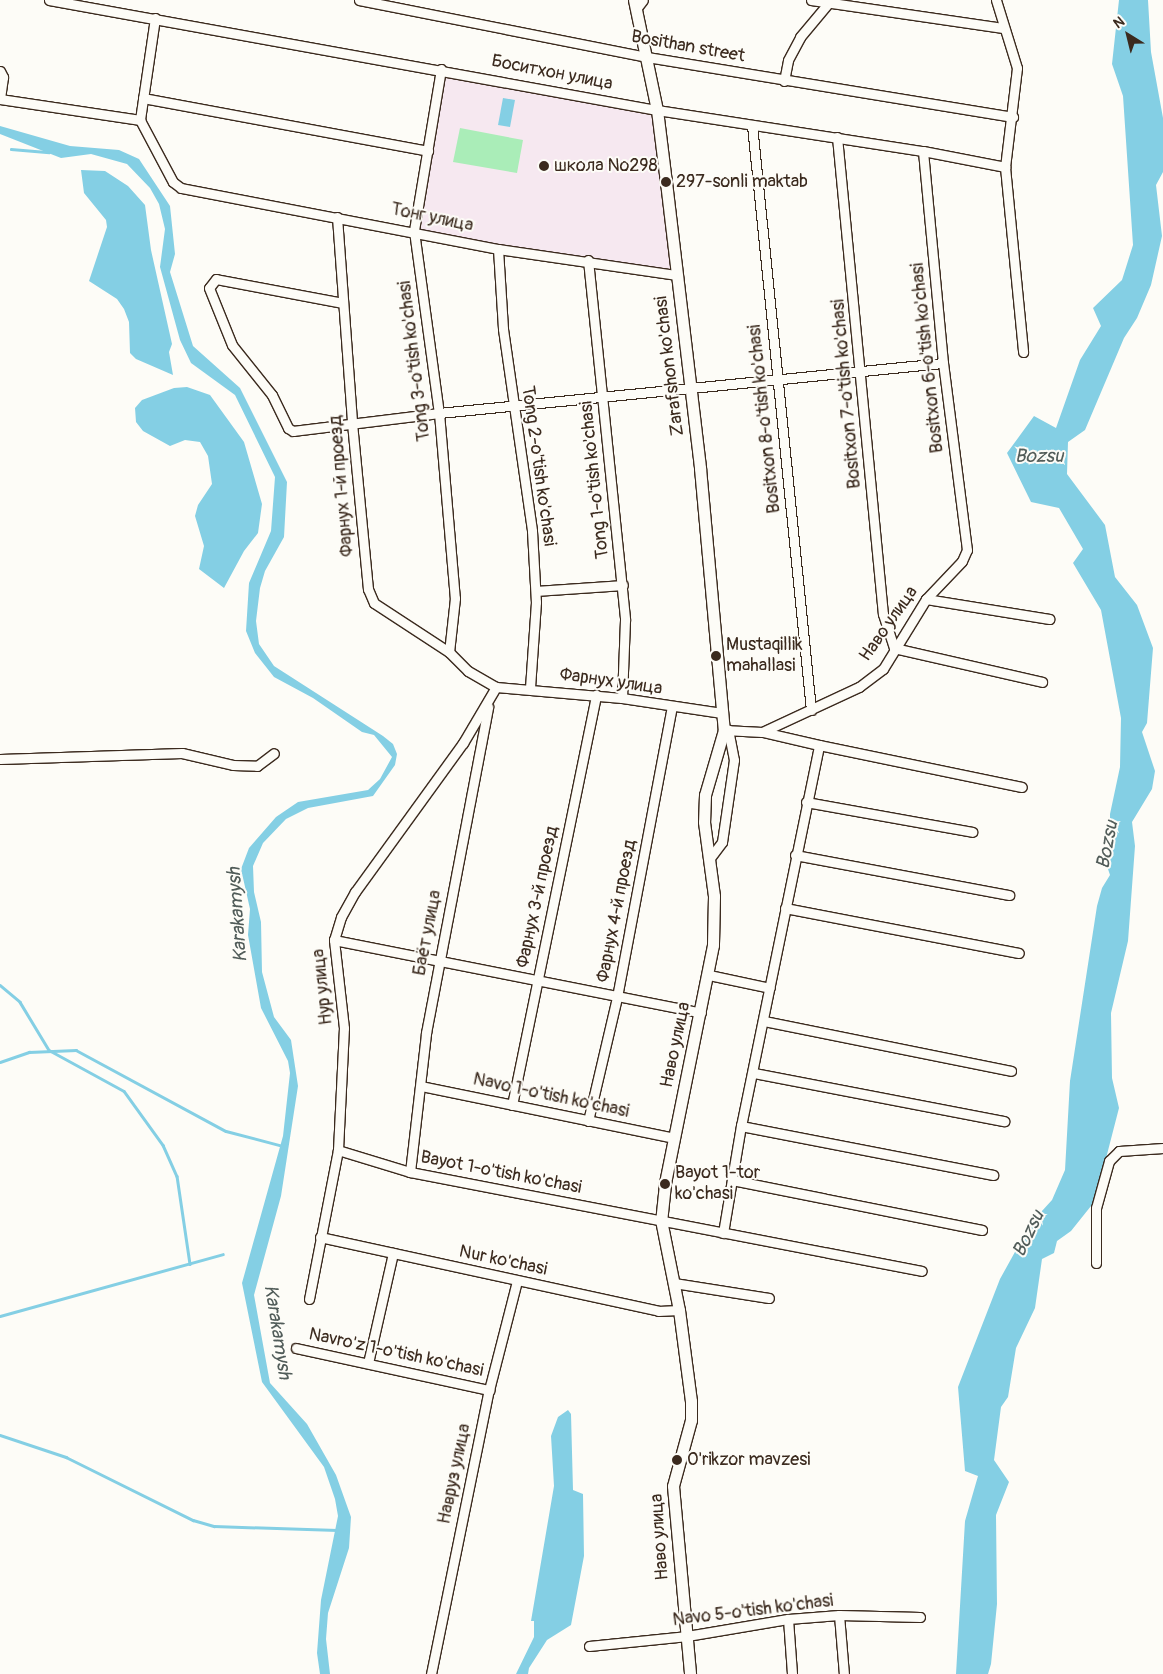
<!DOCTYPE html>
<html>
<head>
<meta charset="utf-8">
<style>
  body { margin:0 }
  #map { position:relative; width:1163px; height:1674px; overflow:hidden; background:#fdfcf7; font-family:Pangolin,sans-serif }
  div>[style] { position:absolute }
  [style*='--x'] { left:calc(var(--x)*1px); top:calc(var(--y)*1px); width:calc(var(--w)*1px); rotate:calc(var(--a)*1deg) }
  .built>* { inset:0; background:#f6e8f0 }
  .green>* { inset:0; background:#aaedb8 }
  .water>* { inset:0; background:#84cfe4 }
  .stream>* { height:2.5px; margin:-1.25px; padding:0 1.25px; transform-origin:1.25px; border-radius:1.25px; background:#84cfe4 }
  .roads { filter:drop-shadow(1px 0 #3b2a1e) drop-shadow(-1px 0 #3b2a1e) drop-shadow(0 1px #3b2a1e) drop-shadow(0 -1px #3b2a1e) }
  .minor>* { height:9px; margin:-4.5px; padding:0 4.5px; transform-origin:4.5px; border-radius:4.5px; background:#fdfcf7 }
  .tertiary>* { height:11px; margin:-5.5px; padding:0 5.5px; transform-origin:5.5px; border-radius:5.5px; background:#fdfcf7 }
  .dots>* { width:14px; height:14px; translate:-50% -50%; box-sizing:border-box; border:2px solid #fdfcf7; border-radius:50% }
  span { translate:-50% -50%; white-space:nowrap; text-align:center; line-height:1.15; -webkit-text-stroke:4px #fdfcf7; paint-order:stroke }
  .street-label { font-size:18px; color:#3b2a1e }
  .poi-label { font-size:18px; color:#3b2a1e }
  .left { translate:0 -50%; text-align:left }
  .water-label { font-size:19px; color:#515c59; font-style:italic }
  .north { position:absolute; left:1103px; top:10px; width:50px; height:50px; -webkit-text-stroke:4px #fdfcf7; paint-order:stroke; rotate:324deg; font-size:14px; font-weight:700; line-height:20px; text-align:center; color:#3b2a1e }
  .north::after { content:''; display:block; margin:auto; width:18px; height:22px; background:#3b2a1e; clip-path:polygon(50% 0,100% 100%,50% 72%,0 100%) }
</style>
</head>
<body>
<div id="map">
  <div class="built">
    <div style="clip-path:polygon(441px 69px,657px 110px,677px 275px,414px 231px)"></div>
  </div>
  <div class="green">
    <div style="clip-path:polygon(460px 128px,523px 140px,517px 173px,453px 162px)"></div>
  </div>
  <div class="water">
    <div style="clip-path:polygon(1119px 0,1148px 0,1151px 52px,1163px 118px,1163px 172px,1156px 185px,1162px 236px,1151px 285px,1137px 318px,1124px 338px,1085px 430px,1068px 442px,1067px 474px,1105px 525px,1115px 577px,1137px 605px,1153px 648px,1147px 723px,1142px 732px,1155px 771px,1152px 789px,1132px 822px,1135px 846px,1128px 941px,1111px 1013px,1112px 1078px,1119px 1108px,1095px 1201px,1071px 1231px,1057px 1241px,1054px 1253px,1042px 1259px,1035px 1308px,1016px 1348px,1008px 1397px,1001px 1407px,994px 1460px,1009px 1482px,996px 1515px,997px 1604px,991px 1664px,988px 1674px,956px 1674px,965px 1521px,978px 1476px,965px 1471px,958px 1387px,1000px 1279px,1031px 1223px,1052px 1200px,1065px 1170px,1070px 1081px,1097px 906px,1102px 888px,1110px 875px,1105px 860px,1110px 851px,1110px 814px,1120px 767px,1121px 718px,1101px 610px,1073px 563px,1083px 549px,1059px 508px,1031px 502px,1007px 453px,1034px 416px,1056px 428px,1080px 360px,1101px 326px,1093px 308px,1122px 280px,1133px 245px,1123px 96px,1112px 64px)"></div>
    <div style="clip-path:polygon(503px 98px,515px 100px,510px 127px,498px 125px)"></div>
    <div style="clip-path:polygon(0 126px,70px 146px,119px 150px,139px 159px,170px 206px,175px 254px,170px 272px,193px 346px,240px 388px,287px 482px,284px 537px,265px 571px,260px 588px,256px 621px,259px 644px,274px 666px,383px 736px,393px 744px,397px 754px,395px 765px,373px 796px,308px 808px,286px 819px,263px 843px,253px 866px,254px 892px,261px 922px,262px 972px,274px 1017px,291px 1040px,298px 1086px,281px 1196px,254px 1295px,270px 1383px,307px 1424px,336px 1475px,351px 1517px,349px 1548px,328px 1613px,326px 1639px,330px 1674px,320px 1674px,317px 1653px,321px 1600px,338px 1516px,335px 1499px,324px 1467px,262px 1382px,242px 1283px,283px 1136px,290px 1073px,288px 1061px,261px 1008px,248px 935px,250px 909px,241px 869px,249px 848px,276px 817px,298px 802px,368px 790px,380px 779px,392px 757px,374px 735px,362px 732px,313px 698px,274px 677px,255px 653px,246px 631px,249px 583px,271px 531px,275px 477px,235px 395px,191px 363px,180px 340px,160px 267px,165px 229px,159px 204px,150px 188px,127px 164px,91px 154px,61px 158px,0 134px)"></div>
    <div style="clip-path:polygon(81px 170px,105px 171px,128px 186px,145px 205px,151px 250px,172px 344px,169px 352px,173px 375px,136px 359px,130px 353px,129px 322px,124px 309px,117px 299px,89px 281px,107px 227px,106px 220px,84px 193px)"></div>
    <div style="clip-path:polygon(187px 387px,210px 395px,244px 442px,262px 504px,258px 533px,244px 551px,224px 588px,199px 569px,204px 546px,195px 516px,198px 505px,212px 484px,208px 456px,200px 442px,185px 440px,170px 446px,143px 431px,136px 422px,135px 408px,142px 400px,174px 388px)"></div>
    <div style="clip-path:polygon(568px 1410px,571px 1414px,573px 1490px,583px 1494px,584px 1556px,571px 1625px,547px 1640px,529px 1668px,528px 1674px,516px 1674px,534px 1637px,534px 1621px,531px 1621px,554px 1486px,551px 1436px,558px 1417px)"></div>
  </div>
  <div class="stream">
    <div style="--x:11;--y:149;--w:38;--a:5"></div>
    <div style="--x:0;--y:985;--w:26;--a:40"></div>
    <div style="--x:20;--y:1002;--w:56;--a:58.9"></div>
    <div style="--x:49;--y:1050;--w:85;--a:28.7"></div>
    <div style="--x:124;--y:1091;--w:67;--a:54.2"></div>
    <div style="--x:163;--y:1145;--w:34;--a:66"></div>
    <div style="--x:177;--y:1176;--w:89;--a:81.6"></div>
    <div style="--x:0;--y:1062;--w:31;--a:-19"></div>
    <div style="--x:29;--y:1052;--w:47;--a:-2.4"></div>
    <div style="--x:76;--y:1050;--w:170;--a:28.4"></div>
    <div style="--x:226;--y:1131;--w:59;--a:14.7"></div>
    <div style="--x:0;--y:1316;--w:231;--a:-15.5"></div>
    <div style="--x:0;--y:1435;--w:70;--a:18.4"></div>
    <div style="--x:66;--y:1457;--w:142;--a:26.4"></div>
    <div style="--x:193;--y:1520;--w:22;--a:16"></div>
    <div style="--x:214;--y:1526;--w:123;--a:1.9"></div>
  </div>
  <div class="roads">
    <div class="minor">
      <div style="--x:49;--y:0;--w:618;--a:10.26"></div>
      <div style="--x:657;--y:110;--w:269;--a:8.8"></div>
      <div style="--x:923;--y:151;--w:84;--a:11"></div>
      <div style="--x:359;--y:0;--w:294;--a:11.2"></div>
      <div style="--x:647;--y:57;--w:371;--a:9.3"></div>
      <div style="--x:811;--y:0;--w:194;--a:8.3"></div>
      <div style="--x:996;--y:0;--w:71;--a:72.8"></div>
      <div style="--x:1017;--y:68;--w:100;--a:96.9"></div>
      <div style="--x:1005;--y:167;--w:186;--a:84.4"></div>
      <div style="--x:636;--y:9;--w:11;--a:-52"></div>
      <div style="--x:155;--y:18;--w:103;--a:98.4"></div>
      <div style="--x:140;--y:120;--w:70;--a:62"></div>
      <div style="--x:173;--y:182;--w:10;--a:37"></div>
      <div style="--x:181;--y:188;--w:323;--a:10.9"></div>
      <div style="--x:498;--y:249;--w:181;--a:8.3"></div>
      <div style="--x:441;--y:69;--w:164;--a:99.5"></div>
      <div style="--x:414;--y:231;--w:184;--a:82.2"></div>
      <div style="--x:439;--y:413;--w:186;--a:85.1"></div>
      <div style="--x:455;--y:598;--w:54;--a:96.3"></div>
      <div style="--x:0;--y:71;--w:7;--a:63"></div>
      <div style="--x:3;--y:77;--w:22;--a:98"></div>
      <div style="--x:784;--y:81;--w:21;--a:-79"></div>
      <div style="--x:788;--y:60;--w:26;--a:-62"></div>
      <div style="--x:800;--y:37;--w:48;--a:-50"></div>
      <div style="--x:143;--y:98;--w:290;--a:10.5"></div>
      <div style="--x:0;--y:99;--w:142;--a:8.5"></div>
      <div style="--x:752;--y:125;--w:588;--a:84.24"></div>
      <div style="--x:837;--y:137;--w:479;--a:84.5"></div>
      <div style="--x:883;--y:614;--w:36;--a:72"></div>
      <div style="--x:894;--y:648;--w:152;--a:12.9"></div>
      <div style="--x:337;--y:217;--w:207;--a:85.8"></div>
      <div style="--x:352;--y:423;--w:167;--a:84.5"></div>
      <div style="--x:368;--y:589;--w:15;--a:67"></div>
      <div style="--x:374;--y:603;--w:90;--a:33.2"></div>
      <div style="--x:449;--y:652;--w:27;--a:45"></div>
      <div style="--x:468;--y:671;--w:32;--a:30"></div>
      <div style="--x:496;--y:687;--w:126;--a:5"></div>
      <div style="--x:622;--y:698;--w:101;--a:8.5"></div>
      <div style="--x:498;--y:249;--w:80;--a:86.4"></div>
      <div style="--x:503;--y:329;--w:204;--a:81.8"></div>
      <div style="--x:532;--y:531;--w:71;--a:86.8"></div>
      <div style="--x:536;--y:602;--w:85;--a:94"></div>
      <div style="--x:588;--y:260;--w:362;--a:84.1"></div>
      <div style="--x:625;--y:620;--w:78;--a:92.2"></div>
      <div style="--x:343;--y:303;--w:129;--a:-169.3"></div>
      <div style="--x:216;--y:279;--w:11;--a:128"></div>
      <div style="--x:209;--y:288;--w:61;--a:68"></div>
      <div style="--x:232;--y:345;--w:64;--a:51.3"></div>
      <div style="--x:272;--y:395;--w:37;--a:64"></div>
      <div style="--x:288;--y:428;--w:6;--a:31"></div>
      <div style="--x:293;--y:431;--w:147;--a:-7"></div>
      <div style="--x:439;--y:413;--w:506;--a:-5.67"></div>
      <div style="--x:536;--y:591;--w:87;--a:-3.9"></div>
      <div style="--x:926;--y:599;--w:125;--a:9.2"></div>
      <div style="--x:724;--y:730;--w:38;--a:3"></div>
      <div style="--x:762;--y:732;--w:107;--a:-24.9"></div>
      <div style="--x:859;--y:687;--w:30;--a:-37"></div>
      <div style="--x:883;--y:669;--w:82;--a:-58.4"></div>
      <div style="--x:926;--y:599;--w:52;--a:-46.5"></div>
      <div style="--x:962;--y:561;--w:12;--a:-66"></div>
      <div style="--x:967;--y:550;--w:189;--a:-97.3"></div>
      <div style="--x:943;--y:363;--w:213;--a:-95.4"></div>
      <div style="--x:819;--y:745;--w:207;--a:11.7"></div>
      <div style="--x:0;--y:759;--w:182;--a:-1.9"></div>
      <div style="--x:182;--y:753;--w:52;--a:13.2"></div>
      <div style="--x:233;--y:765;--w:24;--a:2"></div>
      <div style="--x:257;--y:766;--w:21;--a:-37"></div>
      <div style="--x:806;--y:802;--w:169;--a:10.2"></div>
      <div style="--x:795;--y:855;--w:218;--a:10.6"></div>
      <div style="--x:710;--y:858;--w:20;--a:-53"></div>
      <div style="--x:722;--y:842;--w:83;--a:-81.7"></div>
      <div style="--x:734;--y:760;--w:31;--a:-101"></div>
      <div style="--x:785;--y:908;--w:238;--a:10.9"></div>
      <div style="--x:334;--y:940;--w:374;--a:11.2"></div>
      <div style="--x:709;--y:975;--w:62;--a:12"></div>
      <div style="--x:764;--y:1021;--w:252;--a:11.4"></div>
      <div style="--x:754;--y:1073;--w:255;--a:10.9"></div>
      <div style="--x:421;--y:1086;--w:258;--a:11.6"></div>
      <div style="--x:512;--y:1105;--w:419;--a:-78.4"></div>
      <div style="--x:588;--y:1121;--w:127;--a:-76.8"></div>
      <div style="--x:617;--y:997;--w:296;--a:-79.3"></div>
      <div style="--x:741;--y:1126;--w:257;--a:11"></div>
      <div style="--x:338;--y:1150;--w:75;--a:17"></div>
      <div style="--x:410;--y:1172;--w:521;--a:10.94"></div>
      <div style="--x:410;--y:1172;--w:140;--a:-83.4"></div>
      <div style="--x:426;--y:1033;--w:332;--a:-79.2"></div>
      <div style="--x:732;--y:1180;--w:255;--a:11.3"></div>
      <div style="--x:723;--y:1233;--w:109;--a:-80.5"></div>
      <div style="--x:741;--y:1126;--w:389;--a:-78.4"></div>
      <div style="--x:819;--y:745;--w:57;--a:-166.9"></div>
      <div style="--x:320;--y:1237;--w:346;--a:12.3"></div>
      <div style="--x:658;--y:1311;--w:21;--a:-3"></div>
      <div style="--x:1096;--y:1263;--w:55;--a:-90"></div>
      <div style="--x:1096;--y:1208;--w:49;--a:-74.5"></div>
      <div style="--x:1109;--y:1161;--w:14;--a:-45"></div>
      <div style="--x:1119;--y:1151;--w:44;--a:-3.9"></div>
      <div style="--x:674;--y:1283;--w:96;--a:9"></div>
      <div style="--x:309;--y:1299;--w:152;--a:-79"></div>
      <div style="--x:338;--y:1150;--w:122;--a:-87.2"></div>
      <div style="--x:344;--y:1028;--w:89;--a:-96.5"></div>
      <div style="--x:334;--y:940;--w:24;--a:-73"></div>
      <div style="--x:341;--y:917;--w:29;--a:-61"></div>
      <div style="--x:355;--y:892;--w:184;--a:-54.1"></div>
      <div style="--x:463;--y:743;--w:65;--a:-59.5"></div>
      <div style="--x:296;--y:1348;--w:198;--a:12.3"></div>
      <div style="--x:368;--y:1363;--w:113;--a:-77.2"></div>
      <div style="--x:839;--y:1615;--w:59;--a:85.2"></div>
      <div style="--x:788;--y:1619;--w:55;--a:85.8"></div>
      <div style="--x:589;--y:1646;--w:99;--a:-5.8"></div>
      <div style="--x:687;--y:1636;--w:102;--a:-9.6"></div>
      <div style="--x:788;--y:1619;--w:51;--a:-4.5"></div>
      <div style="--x:839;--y:1615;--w:81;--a:1.4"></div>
      <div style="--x:431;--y:1674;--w:290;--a:-78.5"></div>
      <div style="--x:489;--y:1390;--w:113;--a:-75.6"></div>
    </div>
    <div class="tertiary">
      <div style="--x:634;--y:0;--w:112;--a:78.2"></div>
      <div style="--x:657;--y:110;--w:73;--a:82.9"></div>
      <div style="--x:666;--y:182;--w:288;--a:83.2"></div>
      <div style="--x:700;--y:468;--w:263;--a:84.8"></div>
      <div style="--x:724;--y:730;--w:68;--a:106.3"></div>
      <div style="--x:705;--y:795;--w:27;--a:92"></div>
      <div style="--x:704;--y:822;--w:75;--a:82.3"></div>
      <div style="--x:714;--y:896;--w:49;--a:91.2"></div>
      <div style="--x:713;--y:945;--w:244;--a:101.4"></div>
      <div style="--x:665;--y:1184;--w:36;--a:96"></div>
      <div style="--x:661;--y:1220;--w:92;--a:78.7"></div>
      <div style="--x:679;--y:1310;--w:92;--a:82.5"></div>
      <div style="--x:691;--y:1401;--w:19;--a:90"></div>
      <div style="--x:691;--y:1420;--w:68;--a:105.3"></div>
      <div style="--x:673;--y:1486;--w:189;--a:84.8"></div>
    </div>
  </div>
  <div class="dots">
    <div style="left:544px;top:166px;background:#3b2a1e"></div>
    <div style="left:666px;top:182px;background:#3b2a1e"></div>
    <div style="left:716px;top:656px;background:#3b2a1e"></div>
    <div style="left:665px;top:1184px;background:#3b2a1e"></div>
    <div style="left:677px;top:1460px;background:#3b2a1e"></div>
  </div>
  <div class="street-label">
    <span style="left:688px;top:47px;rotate:10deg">Bosithan street</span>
    <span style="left:552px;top:73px;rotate:11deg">Боситхон улица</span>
    <span style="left:432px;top:218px;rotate:12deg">Тонг улица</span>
    <span style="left:928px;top:358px;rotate:-96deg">Bositxon 6-o'tish ko'chasi</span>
    <span style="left:415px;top:361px;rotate:-97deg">Tong 3-o'tish ko'chasi</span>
    <span style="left:670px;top:366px;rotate:-97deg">Zarafshon ko'chasi</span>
    <span style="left:847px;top:394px;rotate:-95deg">Bositxon 7-o'tish ko'chasi</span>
    <span style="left:765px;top:419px;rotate:-96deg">Bositxon 8-o'tish ko'chasi</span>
    <span style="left:538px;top:466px;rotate:82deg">Tong 2-o'tish ko'chasi</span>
    <span style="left:595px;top:480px;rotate:-96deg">Tong 1-o'tish ko'chasi</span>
    <span style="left:342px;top:486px;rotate:-95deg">Фарнух 1-й проезд</span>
    <span style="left:889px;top:624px;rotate:-55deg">Наво улица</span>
    <span style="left:611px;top:682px;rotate:8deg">Фарнух улица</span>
    <span style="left:538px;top:897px;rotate:-78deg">Фарнух 3-й проезд</span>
    <span style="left:617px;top:911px;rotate:-79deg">Фарнух 4-й проезд</span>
    <span style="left:428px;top:933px;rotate:-79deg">Баёт улица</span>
    <span style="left:323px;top:987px;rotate:-96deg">Нур улица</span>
    <span style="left:676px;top:1045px;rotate:-78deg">Наво улица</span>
    <span style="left:551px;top:1096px;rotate:12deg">Navo 1-o'tish ko'chasi</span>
    <span style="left:501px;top:1173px;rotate:11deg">Bayot 1-o'tish ko'chasi</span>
    <span style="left:503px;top:1261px;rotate:12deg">Nur ko'chasi</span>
    <span style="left:396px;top:1353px;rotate:12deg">Navro'z 1-o'tish ko'chasi</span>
    <span style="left:455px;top:1474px;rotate:-78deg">Навруз улица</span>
    <span style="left:660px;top:1537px;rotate:-94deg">Наво улица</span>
    <span style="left:753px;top:1611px;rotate:-7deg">Navo 5-o'tish ko'chasi</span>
  </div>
  <div class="poi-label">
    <span class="left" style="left:554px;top:166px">школа №298</span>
    <span class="left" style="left:676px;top:182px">297-sonli maktab</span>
    <span class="left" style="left:726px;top:656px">Mustaqillik<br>mahallasi</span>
    <span class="left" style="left:675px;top:1184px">Bayot 1-tor<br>ko'chasi</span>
    <span class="left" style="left:687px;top:1460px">O'rikzor mavzesi</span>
  </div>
  <div class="water-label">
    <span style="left:1039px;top:457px">Bozsu</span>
    <span style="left:1108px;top:845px;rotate:-79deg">Bozsu</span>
    <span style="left:238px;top:915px;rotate:-94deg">Karakamysh</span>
    <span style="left:1029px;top:1234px;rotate:-64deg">Bozsu</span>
    <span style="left:277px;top:1332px;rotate:81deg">Karakamysh</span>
  </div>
  <div class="north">N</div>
</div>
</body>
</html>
